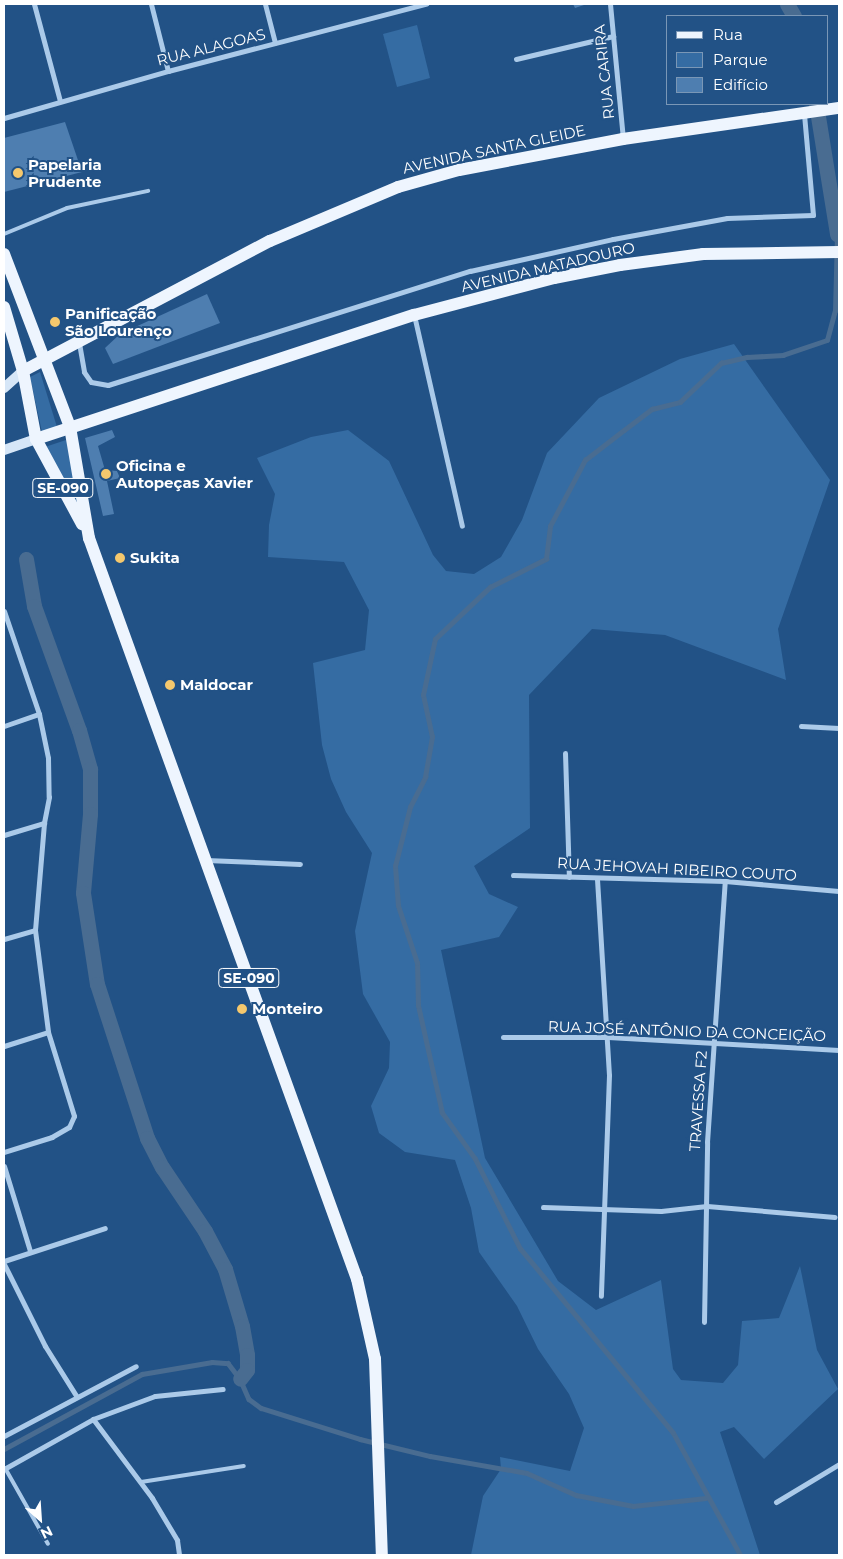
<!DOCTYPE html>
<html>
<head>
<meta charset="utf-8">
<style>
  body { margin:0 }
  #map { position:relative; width:843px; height:1559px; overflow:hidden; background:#225286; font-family:Montserrat,sans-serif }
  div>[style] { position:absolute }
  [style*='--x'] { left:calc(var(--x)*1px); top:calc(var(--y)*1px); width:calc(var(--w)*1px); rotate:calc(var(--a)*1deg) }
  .green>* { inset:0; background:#356ca3 }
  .stream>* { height:4.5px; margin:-2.25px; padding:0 2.25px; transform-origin:2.25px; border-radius:2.25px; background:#496c91 }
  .canal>* { height:15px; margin:-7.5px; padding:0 7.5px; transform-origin:7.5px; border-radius:7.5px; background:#496c91 }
  .building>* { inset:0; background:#4e7eb0 }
  .lane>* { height:4px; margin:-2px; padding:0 2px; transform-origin:2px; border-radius:2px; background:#abcae9 }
  .street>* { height:5px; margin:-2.5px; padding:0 2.5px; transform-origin:2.5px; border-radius:2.5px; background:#abcae9 }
  .secondary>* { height:10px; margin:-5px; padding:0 5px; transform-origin:5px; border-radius:5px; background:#d6e6f7 }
  .primary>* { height:12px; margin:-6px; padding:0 6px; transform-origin:6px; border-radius:6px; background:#eef5fe }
  .dots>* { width:14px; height:14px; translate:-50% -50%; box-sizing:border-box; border:2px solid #225286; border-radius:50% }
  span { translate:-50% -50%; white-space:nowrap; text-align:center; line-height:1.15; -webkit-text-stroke:4px #225286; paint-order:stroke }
  .shield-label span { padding:1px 4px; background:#225286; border:1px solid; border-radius:4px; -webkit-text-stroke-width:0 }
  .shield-label { font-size:14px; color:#fff; font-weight:700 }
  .street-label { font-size:15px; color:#fff }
  .poi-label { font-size:15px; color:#fff; font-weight:700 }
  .left { translate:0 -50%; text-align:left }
  .frame { position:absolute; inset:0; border:5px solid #fff; pointer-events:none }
  .legend { position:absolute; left:666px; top:15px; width:162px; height:90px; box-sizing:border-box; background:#225286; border:1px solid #7a97b6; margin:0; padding:6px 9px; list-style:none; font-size:15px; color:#fff }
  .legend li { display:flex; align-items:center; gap:10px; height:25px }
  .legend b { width:25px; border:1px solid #7a97b6 }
  .north { position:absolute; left:15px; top:1494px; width:50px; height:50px; -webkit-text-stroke:4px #225286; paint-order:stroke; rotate:154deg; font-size:14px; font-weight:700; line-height:20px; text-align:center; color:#fff }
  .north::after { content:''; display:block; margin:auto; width:18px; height:22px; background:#fff; clip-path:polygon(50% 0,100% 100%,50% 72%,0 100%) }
</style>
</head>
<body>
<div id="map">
  <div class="green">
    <div style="clip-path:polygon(417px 25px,430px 78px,397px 87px,383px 34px)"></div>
    <div style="clip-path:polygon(734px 344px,830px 480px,778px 629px,786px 680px,665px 635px,592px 629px,529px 695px,530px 828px,474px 866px,489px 894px,518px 907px,499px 937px,441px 950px,485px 1158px,558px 1281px,596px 1310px,661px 1280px,673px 1369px,681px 1380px,723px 1383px,738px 1365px,742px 1321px,779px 1318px,800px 1266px,817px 1350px,838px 1389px,764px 1459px,734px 1427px,720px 1432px,760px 1555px,471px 1555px,483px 1496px,501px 1469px,500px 1457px,570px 1471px,584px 1428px,569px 1394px,538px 1349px,517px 1306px,479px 1252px,471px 1208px,455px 1160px,405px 1152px,379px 1133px,371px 1106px,389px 1068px,390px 1042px,363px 994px,355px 931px,372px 853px,346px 812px,331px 779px,322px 745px,313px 663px,365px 650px,369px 610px,344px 562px,268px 557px,269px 525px,275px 494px,257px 458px,311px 437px,348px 430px,389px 461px,433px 555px,446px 571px,474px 574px,501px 557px,522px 520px,547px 453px,599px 398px,680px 359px)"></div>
    <div style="clip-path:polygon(40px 372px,57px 427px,42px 432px,30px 377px)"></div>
    <div style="clip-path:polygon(69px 439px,79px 514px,45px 447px)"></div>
  </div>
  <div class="stream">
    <div style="--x:4;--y:1449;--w:157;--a:-28.5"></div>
    <div style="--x:142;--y:1374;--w:71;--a:-9.7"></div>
    <div style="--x:212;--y:1362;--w:16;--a:4"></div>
    <div style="--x:228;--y:1363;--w:20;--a:53"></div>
    <div style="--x:240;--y:1379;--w:22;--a:66"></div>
    <div style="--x:249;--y:1399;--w:15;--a:37"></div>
    <div style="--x:261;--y:1408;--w:104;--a:17.4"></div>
    <div style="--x:360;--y:1439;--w:72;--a:13.7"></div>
    <div style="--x:430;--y:1456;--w:98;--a:9.9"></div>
    <div style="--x:527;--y:1473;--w:54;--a:24.2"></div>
    <div style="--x:576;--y:1495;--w:58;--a:10.9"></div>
    <div style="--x:633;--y:1506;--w:73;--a:-6.3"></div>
    <div style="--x:740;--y:1555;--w:139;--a:-118.8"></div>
    <div style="--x:673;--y:1433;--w:239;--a:-129.7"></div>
    <div style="--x:520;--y:1249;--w:101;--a:-116.6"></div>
    <div style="--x:475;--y:1159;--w:57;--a:-125.7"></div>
    <div style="--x:442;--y:1113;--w:110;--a:-102.6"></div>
    <div style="--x:418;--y:1006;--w:43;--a:-91.3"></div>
    <div style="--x:417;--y:963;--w:60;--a:-108.4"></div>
    <div style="--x:398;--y:906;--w:40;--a:-94.3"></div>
    <div style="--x:395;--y:866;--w:61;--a:-75.7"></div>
    <div style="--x:410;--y:807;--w:34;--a:-63"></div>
    <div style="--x:425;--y:777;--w:41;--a:-80.1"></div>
    <div style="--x:432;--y:737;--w:43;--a:-102.1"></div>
    <div style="--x:423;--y:695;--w:57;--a:-77.9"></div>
    <div style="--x:435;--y:639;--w:76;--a:-43.4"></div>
    <div style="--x:490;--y:587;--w:63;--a:-26.6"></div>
    <div style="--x:546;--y:559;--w:33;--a:-83"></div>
    <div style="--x:550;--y:526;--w:75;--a:-62.1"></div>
    <div style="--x:585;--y:460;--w:49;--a:-37.6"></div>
    <div style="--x:624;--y:430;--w:35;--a:-37"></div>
    <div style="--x:652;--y:409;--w:29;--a:-14"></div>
    <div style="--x:680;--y:402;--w:57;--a:-43.6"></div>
    <div style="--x:721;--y:363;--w:27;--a:-13"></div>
    <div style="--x:747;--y:357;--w:36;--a:-3"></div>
    <div style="--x:783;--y:355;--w:46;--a:-18.8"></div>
    <div style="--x:827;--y:340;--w:30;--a:-75"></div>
    <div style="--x:835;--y:311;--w:77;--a:-88.5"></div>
  </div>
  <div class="canal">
    <div style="--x:787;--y:4;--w:14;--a:60"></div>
    <div style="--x:816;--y:104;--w:132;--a:80.8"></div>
    <div style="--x:26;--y:559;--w:48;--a:80.3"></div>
    <div style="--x:34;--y:606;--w:132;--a:70.1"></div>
    <div style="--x:79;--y:730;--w:41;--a:74.2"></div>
    <div style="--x:90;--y:769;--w:45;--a:90"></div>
    <div style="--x:90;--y:814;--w:79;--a:95.1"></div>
    <div style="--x:83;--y:893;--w:92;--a:81.3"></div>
    <div style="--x:97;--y:984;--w:162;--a:72"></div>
    <div style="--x:147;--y:1138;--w:33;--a:63"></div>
    <div style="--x:162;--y:1167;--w:77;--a:56.1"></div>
    <div style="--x:205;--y:1231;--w:43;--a:62.2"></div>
    <div style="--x:225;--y:1269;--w:59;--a:73.4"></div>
    <div style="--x:242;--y:1326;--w:29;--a:80"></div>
    <div style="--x:247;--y:1355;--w:15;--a:90"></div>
    <div style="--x:247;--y:1370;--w:11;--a:128"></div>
  </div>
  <div class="building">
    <div style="clip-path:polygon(573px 4px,587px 4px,575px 8px)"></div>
    <div style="clip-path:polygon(65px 122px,82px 172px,4px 192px,4px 138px)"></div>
    <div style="clip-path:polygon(207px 294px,220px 323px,113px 364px,105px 348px,120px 334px)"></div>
    <div style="clip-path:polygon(112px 430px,115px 437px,98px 446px,105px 470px,117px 471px,120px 478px,107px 481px,114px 514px,103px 516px,85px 438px)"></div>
  </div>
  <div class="lane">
    <div style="--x:4;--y:234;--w:68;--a:-22.4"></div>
    <div style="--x:67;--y:208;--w:83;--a:-11.9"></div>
    <div style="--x:5;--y:1468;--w:87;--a:60.5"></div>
    <div style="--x:141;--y:1482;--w:104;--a:-8.8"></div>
  </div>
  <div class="street">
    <div style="--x:34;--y:4;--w:100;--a:75"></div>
    <div style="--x:151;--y:4;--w:69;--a:75.8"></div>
    <div style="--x:265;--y:4;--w:40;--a:75.6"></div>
    <div style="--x:610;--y:4;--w:135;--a:84.5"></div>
    <div style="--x:516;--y:59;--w:100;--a:-13.3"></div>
    <div style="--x:4;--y:118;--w:171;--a:-16"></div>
    <div style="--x:168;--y:71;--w:267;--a:-14.6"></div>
    <div style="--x:414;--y:315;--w:216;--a:77.2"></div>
    <div style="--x:79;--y:343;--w:29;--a:80"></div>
    <div style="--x:84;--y:372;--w:12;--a:55"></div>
    <div style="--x:91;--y:382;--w:17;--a:10"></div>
    <div style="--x:108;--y:385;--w:380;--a:-17.5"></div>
    <div style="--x:470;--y:271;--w:147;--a:-12.6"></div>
    <div style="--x:613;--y:239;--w:116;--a:-10.4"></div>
    <div style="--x:727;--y:218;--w:86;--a:-2"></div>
    <div style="--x:813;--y:215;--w:101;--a:-95.1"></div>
    <div style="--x:4;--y:611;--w:109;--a:71.2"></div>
    <div style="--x:39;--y:714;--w:45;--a:78.4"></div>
    <div style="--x:48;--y:758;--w:39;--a:89"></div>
    <div style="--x:49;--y:797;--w:26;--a:101"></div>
    <div style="--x:44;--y:823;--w:107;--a:94.8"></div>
    <div style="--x:35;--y:930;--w:103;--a:82.7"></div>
    <div style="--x:48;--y:1032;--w:88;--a:72.8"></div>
    <div style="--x:74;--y:1116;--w:12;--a:114"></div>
    <div style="--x:69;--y:1127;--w:20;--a:150"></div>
    <div style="--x:52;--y:1137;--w:50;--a:162.6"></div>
    <div style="--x:4;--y:726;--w:37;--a:-19"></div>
    <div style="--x:801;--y:726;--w:38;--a:3"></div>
    <div style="--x:565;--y:753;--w:124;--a:88.2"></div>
    <div style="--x:4;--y:835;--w:42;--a:-16.7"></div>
    <div style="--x:206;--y:860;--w:94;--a:2.4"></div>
    <div style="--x:513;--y:875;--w:212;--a:1.6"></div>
    <div style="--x:725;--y:881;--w:114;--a:5"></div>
    <div style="--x:597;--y:879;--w:196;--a:86.5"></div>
    <div style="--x:609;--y:1075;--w:221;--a:92.1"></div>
    <div style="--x:4;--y:939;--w:32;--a:-16"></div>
    <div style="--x:503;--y:1037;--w:105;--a:0"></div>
    <div style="--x:608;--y:1037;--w:231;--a:3.2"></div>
    <div style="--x:4;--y:1046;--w:46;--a:-17.7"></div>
    <div style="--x:4;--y:1166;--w:89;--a:73"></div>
    <div style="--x:543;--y:1207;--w:118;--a:1.9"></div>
    <div style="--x:661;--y:1211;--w:46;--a:-6.2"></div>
    <div style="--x:707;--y:1206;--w:128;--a:4.9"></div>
    <div style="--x:4;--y:1261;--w:106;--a:-18.1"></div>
    <div style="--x:4;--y:1264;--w:92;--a:63.4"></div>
    <div style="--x:45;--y:1346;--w:60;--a:57.9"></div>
    <div style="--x:704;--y:1322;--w:180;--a:-89"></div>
    <div style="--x:707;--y:1142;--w:262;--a:-86.1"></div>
    <div style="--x:93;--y:1419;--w:99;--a:53.2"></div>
    <div style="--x:152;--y:1498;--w:49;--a:59.2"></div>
    <div style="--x:177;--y:1540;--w:15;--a:82"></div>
    <div style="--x:4;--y:1436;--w:149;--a:-27.9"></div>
    <div style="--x:4;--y:1469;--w:102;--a:-29.3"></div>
    <div style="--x:93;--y:1419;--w:66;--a:-20.4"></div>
    <div style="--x:155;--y:1396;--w:68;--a:-5.9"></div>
    <div style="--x:776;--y:1502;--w:74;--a:-31.1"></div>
  </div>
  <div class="secondary">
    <div style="--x:4;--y:388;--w:25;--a:-42"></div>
    <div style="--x:4;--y:450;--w:34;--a:-19"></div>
  </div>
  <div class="primary">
    <div style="--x:4;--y:254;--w:185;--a:69.1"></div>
    <div style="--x:70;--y:427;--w:113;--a:80.3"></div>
    <div style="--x:89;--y:538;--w:788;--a:70.12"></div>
    <div style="--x:357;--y:1279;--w:82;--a:77.3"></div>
    <div style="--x:375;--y:1359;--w:196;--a:88"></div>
    <div style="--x:4;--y:307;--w:67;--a:73.5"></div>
    <div style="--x:23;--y:371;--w:69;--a:79.2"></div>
    <div style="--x:36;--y:439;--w:97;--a:61.6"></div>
    <div style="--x:23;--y:371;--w:279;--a:-27.8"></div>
    <div style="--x:270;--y:241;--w:139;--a:-22.9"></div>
    <div style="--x:398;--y:187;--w:63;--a:-15.6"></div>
    <div style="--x:459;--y:170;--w:167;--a:-10.7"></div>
    <div style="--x:623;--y:139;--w:218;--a:-8.2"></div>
    <div style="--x:36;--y:439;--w:398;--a:-18.2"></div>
    <div style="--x:414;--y:315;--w:145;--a:-14.8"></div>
    <div style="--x:554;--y:278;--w:67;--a:-11.1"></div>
    <div style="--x:620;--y:265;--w:84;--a:-7.5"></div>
    <div style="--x:703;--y:254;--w:136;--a:-0.8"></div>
  </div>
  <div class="dots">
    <div style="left:18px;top:173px;background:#f5c86d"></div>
    <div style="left:55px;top:322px;background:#f5c86d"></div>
    <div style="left:106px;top:474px;background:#f5c86d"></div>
    <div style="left:120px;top:558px;background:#f5c86d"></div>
    <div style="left:170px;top:685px;background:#f5c86d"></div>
    <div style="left:242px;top:1009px;background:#f5c86d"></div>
  </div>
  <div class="shield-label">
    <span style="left:63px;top:488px">SE-090</span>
    <span style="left:249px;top:978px">SE-090</span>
  </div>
  <div class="street-label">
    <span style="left:211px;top:47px;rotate:-14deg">RUA ALAGOAS</span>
    <span style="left:604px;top:72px;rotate:-96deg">RUA CARIRA</span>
    <span style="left:494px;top:149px;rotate:-12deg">AVENIDA SANTA GLEIDE</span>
    <span style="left:548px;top:267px;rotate:-13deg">AVENIDA MATADOURO</span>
    <span style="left:677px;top:869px;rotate:3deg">RUA JEHOVAH RIBEIRO COUTO</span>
    <span style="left:687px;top:1031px;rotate:2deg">RUA JOSÉ ANTÔNIO DA CONCEIÇÃO</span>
    <span style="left:698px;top:1101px;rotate:-86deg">TRAVESSA F2</span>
  </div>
  <div class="poi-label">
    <span class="left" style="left:28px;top:173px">Papelaria<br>Prudente</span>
    <span class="left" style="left:65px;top:322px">Panificação<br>São Lourenço</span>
    <span class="left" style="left:116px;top:474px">Oficina e<br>Autopeças Xavier</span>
    <span class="left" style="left:130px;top:558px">Sukita</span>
    <span class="left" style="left:180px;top:685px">Maldocar</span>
    <span class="left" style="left:252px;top:1009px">Monteiro</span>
  </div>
  <div class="frame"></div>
  <ul class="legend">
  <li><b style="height:6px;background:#eef5fe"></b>Rua</li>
  <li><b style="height:14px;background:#356ca3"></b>Parque</li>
  <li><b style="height:14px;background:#4e7eb0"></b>Edifício</li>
  </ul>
  <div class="north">N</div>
</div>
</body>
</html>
